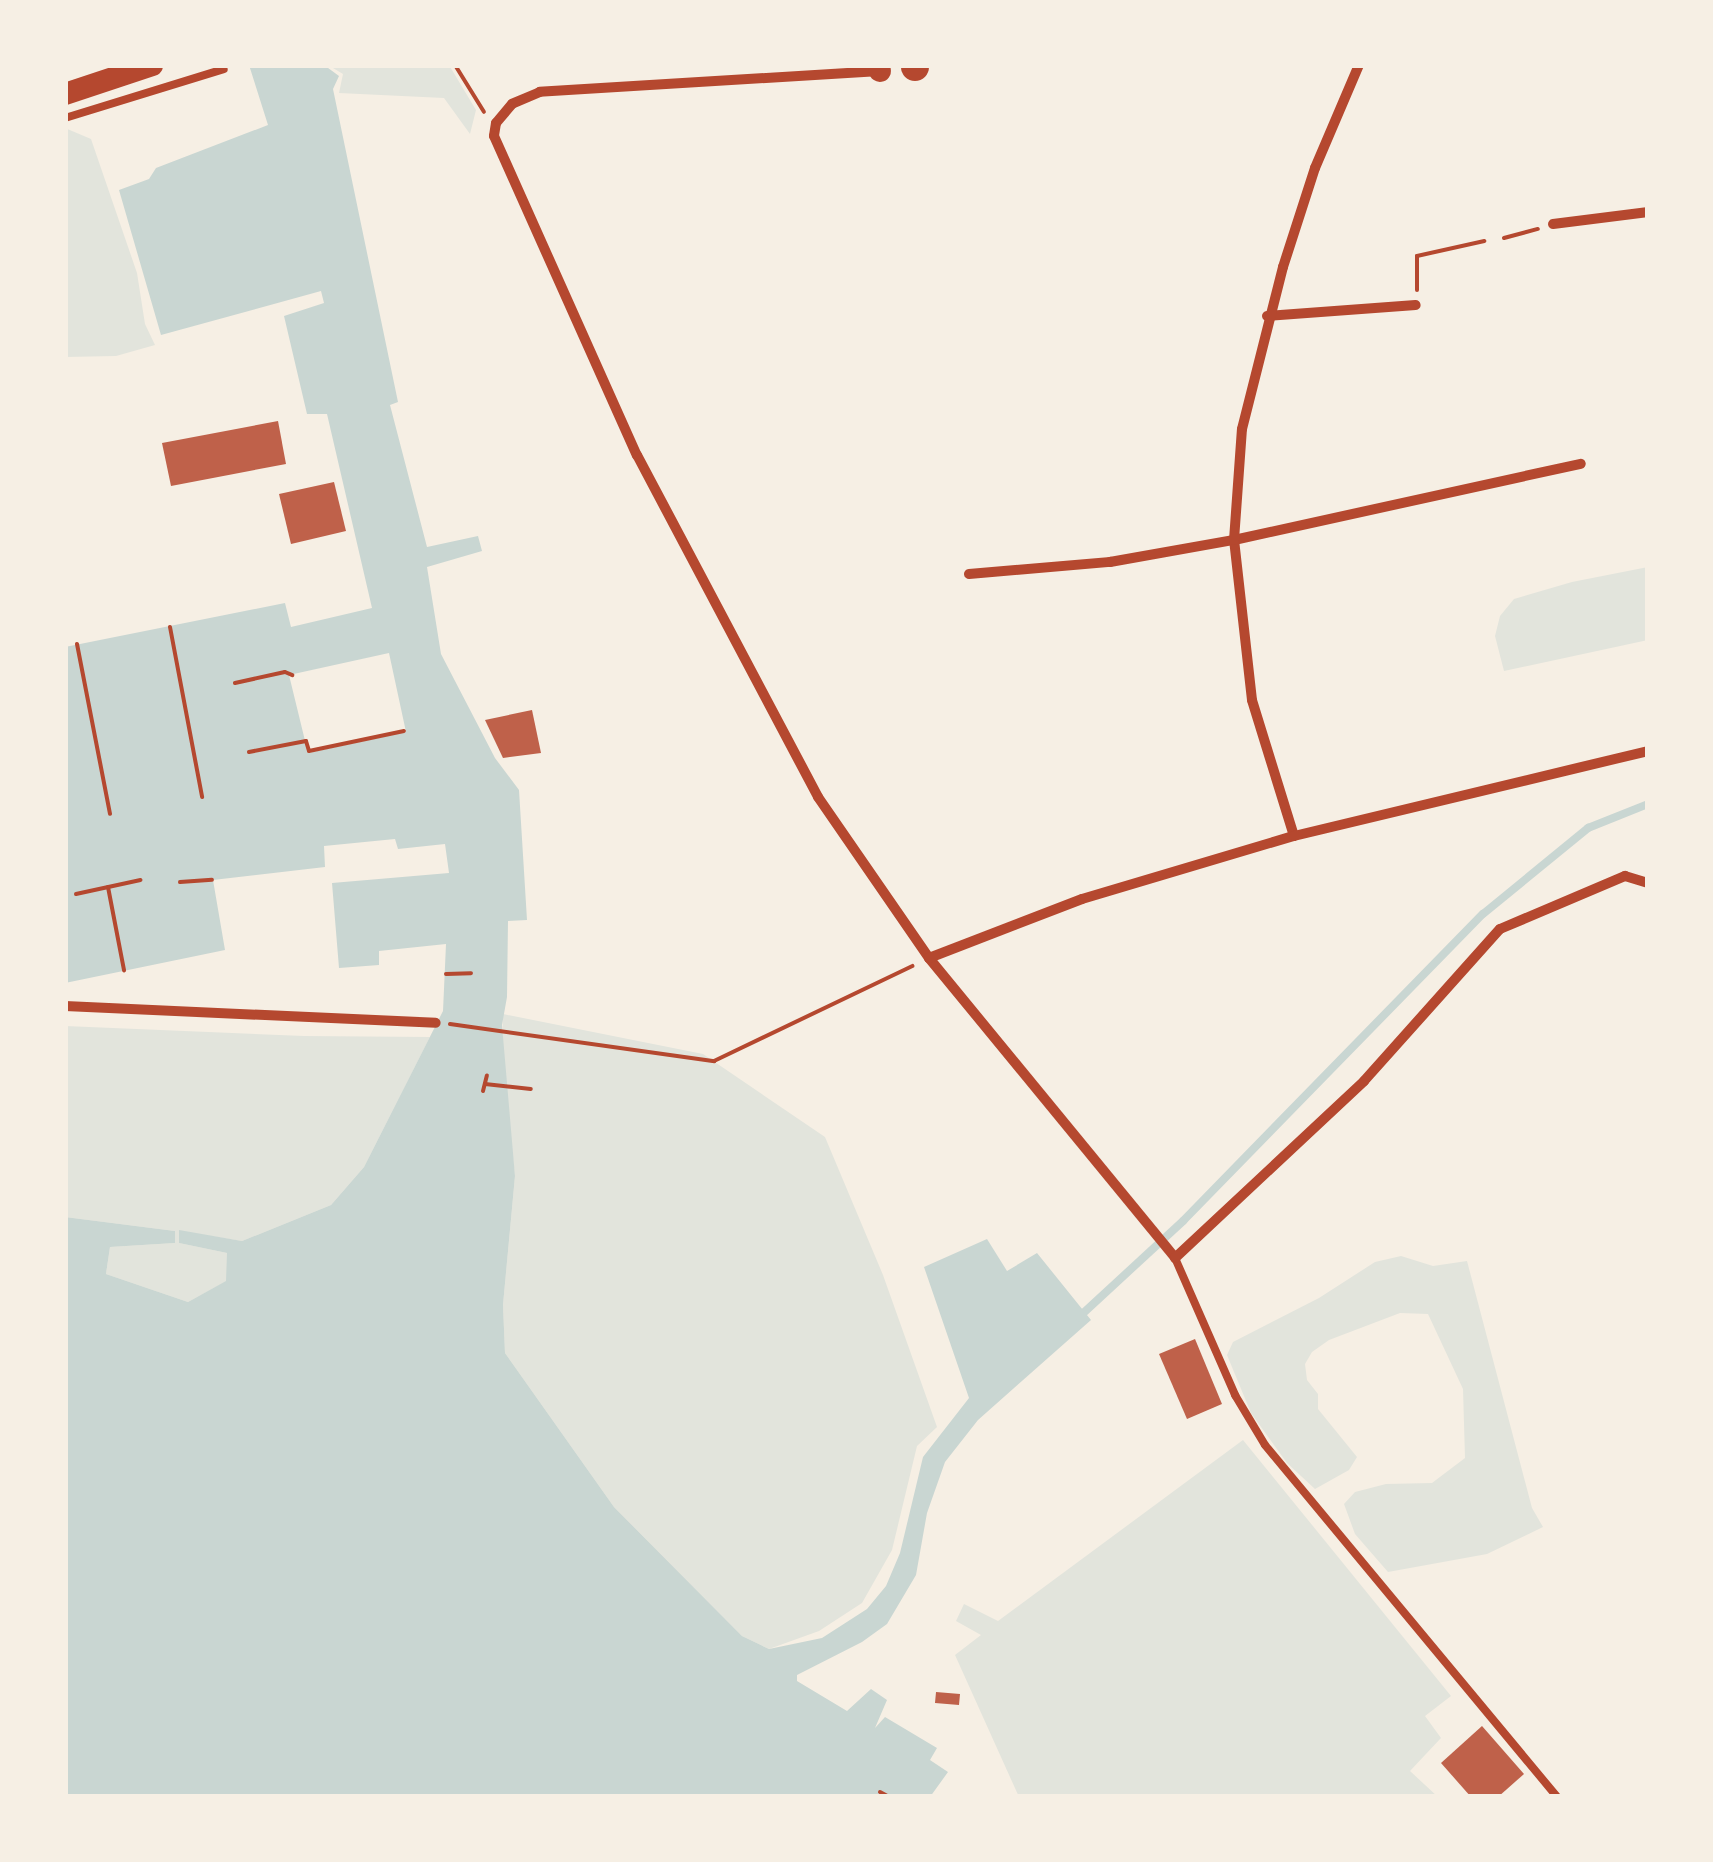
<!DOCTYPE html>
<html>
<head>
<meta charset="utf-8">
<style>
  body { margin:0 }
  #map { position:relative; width:1713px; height:1862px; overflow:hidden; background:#f6efe4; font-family:Rubik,sans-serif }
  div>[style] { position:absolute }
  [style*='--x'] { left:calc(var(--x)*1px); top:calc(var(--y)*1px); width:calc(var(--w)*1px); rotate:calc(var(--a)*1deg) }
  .green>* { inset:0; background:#e2e4dc }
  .water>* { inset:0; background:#c9d6d2 }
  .stream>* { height:8px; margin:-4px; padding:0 4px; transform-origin:4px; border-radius:4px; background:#c9d6d2 }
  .building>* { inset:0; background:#bf614a }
  .path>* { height:4px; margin:-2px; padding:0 2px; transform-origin:2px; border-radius:2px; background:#b5482f }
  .service>* { height:8px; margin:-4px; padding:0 4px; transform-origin:4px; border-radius:4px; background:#b5482f }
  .minor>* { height:10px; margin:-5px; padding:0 5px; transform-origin:5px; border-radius:5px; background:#b5482f }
  .primary>* { height:22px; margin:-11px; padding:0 11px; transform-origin:11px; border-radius:11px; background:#b5482f }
  .motorway>* { height:28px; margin:-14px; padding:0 14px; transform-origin:14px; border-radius:14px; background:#b5482f }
  span { translate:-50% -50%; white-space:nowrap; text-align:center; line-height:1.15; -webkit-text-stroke:8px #f6efe4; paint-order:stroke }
  .frame { position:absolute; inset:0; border:68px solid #f6efe4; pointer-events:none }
</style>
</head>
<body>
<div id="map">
  <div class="green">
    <div style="clip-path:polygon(328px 65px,449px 65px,476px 110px,470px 134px,444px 98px,339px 93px,343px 74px)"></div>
    <div style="clip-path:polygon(65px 128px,91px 139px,137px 273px,145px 324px,155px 345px,116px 356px,65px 357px)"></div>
    <div style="clip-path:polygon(1648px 567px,1648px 640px,1504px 671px,1495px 636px,1500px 616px,1514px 599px,1572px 582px)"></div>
    <div style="clip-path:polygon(503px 1014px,703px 1054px,825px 1137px,883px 1275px,937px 1427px,917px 1446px,892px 1550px,862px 1603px,819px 1631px,769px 1649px,742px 1636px,614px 1507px,505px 1353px,503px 1305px,515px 1176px,502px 1061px)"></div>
    <div style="clip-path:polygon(65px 1026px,304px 1036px,430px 1037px,364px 1167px,331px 1205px,242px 1241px,179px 1231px,179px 1243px,227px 1253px,227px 1281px,188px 1302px,106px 1274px,110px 1247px,175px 1243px,175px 1231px,65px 1217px)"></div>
    <div style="clip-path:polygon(1401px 1256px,1433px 1266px,1467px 1261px,1532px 1508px,1543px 1527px,1487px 1554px,1388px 1572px,1355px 1534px,1344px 1504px,1355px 1492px,1386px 1484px,1432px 1483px,1465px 1458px,1463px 1389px,1428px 1314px,1400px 1313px,1329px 1340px,1312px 1352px,1305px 1364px,1307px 1380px,1318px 1394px,1318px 1409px,1357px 1457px,1349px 1470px,1315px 1489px,1287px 1463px,1251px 1413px,1227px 1355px,1233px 1342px,1319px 1298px,1375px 1262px)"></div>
    <div style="clip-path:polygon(1243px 1440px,1451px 1696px,1425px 1716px,1441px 1738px,1410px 1771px,1438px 1797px,1019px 1797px,955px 1655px,981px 1635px,956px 1621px,964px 1604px,998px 1621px)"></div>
  </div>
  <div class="water">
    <div style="clip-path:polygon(evenodd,249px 65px,324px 65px,339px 76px,333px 89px,398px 402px,390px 405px,427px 547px,478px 536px,482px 551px,427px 567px,441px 654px,495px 758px,519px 790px,527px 920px,508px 921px,507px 997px,502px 1025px,515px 1176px,503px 1305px,505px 1353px,614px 1507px,742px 1636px,769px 1649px,822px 1638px,867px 1609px,886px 1586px,900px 1553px,923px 1457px,969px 1398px,924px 1267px,987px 1239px,1007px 1271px,1037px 1253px,1091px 1320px,978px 1420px,945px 1462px,927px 1513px,916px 1575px,887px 1624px,862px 1642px,797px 1675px,797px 1681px,847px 1711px,871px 1689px,887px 1700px,875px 1728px,885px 1717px,937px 1748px,930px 1760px,948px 1772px,930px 1797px,65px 1797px,65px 1217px,175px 1231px,175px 1243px,110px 1247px,106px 1274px,188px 1302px,226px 1281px,227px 1253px,179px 1243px,179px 1230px,242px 1241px,331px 1205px,364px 1167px,443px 1011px,446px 944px,379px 951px,379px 965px,339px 968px,332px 883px,449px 873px,445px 844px,398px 849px,395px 839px,324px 846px,325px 867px,213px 880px,225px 950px,65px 983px,65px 647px,285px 603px,291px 627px,372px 608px,327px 414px,307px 414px,284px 316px,324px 303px,321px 291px,161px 335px,119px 190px,149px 179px,156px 168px,268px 125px,249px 65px,389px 653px,406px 732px,308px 753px,289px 675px,389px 653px)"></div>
  </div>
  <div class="stream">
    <div style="--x:1079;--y:1317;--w:142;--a:-42.7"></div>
    <div style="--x:1183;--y:1221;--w:429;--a:-45.7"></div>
    <div style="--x:1483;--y:914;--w:136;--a:-39.3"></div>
    <div style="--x:1588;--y:828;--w:65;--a:-21.8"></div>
  </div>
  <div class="building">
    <div style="clip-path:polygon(278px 421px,286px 464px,171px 486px,162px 443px)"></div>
    <div style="clip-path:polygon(334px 482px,346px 531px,291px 544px,279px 494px)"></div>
    <div style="clip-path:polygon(532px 710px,541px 753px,503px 758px,485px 720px)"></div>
    <div style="clip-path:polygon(1195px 1339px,1222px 1404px,1187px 1419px,1159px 1354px)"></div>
    <div style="clip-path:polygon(936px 1692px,960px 1694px,959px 1705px,935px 1703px)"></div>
    <div style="clip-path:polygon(1482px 1726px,1524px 1774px,1498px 1797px,1471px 1797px,1441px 1763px)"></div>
  </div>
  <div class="path">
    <div style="--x:455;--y:65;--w:55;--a:58.3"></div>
    <div style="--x:1504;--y:238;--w:35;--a:-15"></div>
    <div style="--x:1417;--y:290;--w:34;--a:-90"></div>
    <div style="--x:1417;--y:256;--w:69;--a:-12.6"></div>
    <div style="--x:170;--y:627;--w:173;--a:79.3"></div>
    <div style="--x:77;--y:644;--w:173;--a:79"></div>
    <div style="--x:235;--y:683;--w:51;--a:-12.4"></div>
    <div style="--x:285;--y:672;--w:8;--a:23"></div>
    <div style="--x:249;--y:752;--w:58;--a:-10.9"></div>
    <div style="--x:306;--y:741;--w:10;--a:73"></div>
    <div style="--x:309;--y:751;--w:97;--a:-11.9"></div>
    <div style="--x:180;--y:882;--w:32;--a:-4"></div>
    <div style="--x:108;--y:887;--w:85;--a:79.1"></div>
    <div style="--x:76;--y:894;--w:66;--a:-12.3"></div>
    <div style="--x:446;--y:974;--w:25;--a:-2"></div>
    <div style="--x:450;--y:1024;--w:267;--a:8"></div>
    <div style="--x:714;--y:1061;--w:220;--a:-25.6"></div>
    <div style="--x:485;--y:1084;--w:46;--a:6.2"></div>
    <div style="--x:483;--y:1091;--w:16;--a:-76"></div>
    <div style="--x:880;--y:1792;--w:10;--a:29"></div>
  </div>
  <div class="service">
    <div style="--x:65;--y:118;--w:166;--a:-17.1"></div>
    <div style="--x:1175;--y:1258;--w:150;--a:66.3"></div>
    <div style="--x:1235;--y:1395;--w:58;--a:59"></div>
    <div style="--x:1265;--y:1445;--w:457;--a:50.3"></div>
  </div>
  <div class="minor">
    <div style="--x:880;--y:71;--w:341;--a:176.5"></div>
    <div style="--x:540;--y:92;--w:30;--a:157"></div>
    <div style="--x:512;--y:104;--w:25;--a:130"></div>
    <div style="--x:496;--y:123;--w:13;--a:99"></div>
    <div style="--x:494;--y:136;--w:350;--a:65.9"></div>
    <div style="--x:637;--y:455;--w:387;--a:62.1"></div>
    <div style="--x:818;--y:797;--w:196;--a:55.4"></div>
    <div style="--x:929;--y:958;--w:388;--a:50.6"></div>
    <div style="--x:1175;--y:1258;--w:259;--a:-43.1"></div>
    <div style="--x:1364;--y:1081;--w:204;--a:-48.2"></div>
    <div style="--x:1500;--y:929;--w:136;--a:-23"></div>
    <div style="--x:1625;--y:876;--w:24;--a:17"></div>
    <div style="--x:1553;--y:224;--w:96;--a:-7.2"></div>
    <div style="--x:1267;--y:316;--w:149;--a:-4.2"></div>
    <div style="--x:969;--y:574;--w:142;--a:-4.9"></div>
    <div style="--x:1110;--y:562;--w:126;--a:-10.1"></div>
    <div style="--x:1234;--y:540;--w:355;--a:-12.4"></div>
    <div style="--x:1294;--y:836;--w:142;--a:-107.2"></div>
    <div style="--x:1252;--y:700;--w:161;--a:-96.4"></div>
    <div style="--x:1234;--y:540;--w:111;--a:-85.9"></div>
    <div style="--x:1242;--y:429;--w:167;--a:-75.8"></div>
    <div style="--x:1283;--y:267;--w:104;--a:-72.1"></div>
    <div style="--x:1315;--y:168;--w:112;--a:-66.9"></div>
    <div style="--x:929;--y:958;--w:164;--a:-21.1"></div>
    <div style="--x:1082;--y:899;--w:221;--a:-16.6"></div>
    <div style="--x:1294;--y:836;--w:364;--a:-13.5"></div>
    <div style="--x:65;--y:1006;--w:371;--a:2.6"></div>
  </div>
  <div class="primary">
    <div style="--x:879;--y:65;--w:6;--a:81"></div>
    <div style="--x:65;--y:94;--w:92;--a:-18.4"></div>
  </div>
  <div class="motorway">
    <div style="--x:915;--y:65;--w:2;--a:90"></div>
  </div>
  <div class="frame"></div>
</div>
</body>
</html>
